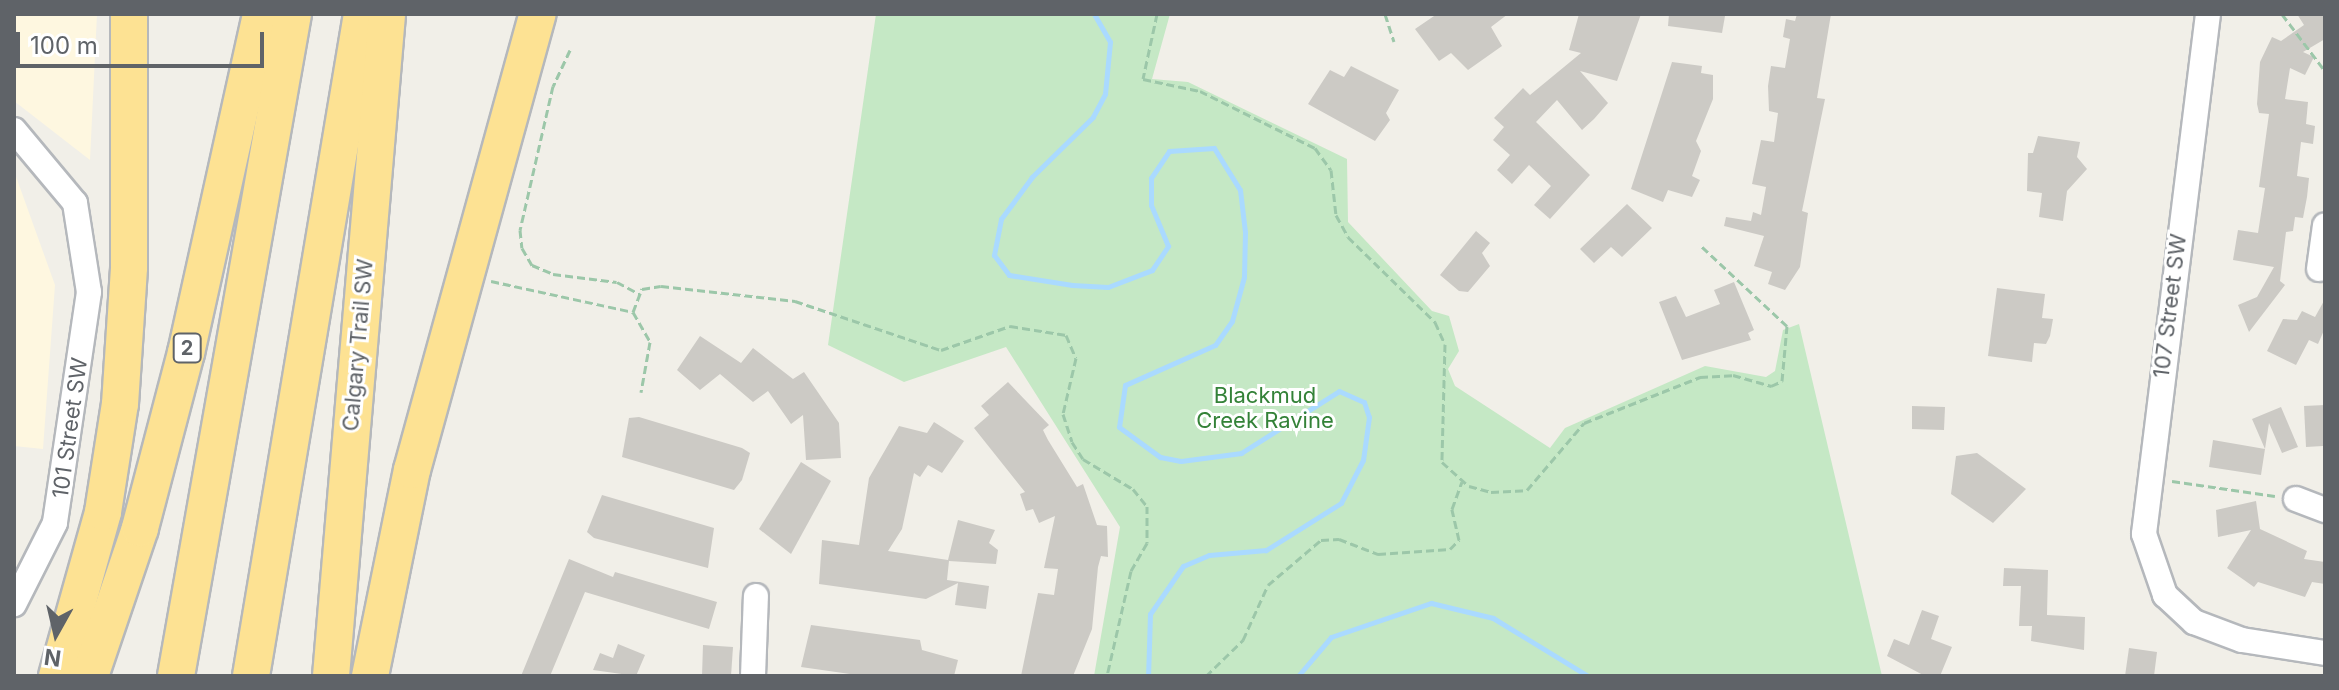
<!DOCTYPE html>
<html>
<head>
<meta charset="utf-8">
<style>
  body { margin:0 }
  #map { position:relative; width:2339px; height:690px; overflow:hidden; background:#f1efe8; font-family:Inter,sans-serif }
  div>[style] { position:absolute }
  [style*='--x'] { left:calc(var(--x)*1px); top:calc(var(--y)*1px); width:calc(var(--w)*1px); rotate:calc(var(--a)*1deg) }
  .commercial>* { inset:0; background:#fef7e0 }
  .green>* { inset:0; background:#c5e8c5 }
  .stream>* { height:5px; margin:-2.5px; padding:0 2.5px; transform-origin:2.5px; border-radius:2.5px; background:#aadaff }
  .building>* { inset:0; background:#cccac5 }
  .path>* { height:3px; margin-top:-1.5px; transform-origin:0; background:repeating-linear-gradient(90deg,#9cc7a9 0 8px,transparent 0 12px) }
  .roads { filter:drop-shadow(2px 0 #b5b8bc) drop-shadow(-2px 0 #b5b8bc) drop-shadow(0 2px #b5b8bc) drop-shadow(0 -2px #b5b8bc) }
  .minor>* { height:24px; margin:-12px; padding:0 12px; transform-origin:12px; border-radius:12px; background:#fff }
  .highway>* { height:36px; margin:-18px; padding:0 18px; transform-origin:18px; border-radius:18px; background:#fde293 }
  span { translate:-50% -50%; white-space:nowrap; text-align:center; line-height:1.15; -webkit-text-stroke:6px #fff; paint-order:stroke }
  .shield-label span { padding:2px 6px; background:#fff; border:2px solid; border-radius:6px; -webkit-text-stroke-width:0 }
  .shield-label { font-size:20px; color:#5f6368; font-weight:700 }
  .street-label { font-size:22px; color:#5f6368 }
  .park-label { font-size:22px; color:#348238 }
  .frame { position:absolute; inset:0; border:16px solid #5f6368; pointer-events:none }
  .north { position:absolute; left:16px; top:594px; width:80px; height:80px; -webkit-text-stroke:6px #fff; paint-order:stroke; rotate:188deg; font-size:22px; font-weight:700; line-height:32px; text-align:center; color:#5f6368 }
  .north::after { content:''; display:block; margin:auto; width:28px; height:36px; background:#5f6368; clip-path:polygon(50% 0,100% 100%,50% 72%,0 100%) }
  .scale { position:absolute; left:16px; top:32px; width:248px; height:36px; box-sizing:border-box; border:4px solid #5f6368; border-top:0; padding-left:10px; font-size:24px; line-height:28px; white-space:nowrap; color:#5f6368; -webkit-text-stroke:6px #fff; paint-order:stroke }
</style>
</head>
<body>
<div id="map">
  <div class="commercial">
    <div style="clip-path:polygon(14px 14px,97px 14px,90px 160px,14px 101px)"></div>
    <div style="clip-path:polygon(14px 171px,55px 285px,43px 449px,14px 446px)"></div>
  </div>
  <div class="green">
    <div style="clip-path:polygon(876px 14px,1170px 14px,1152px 79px,1188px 82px,1347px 159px,1348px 222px,1432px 311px,1449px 316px,1459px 351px,1448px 369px,1455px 386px,1550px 448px,1565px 428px,1705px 366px,1766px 377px,1775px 371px,1783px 330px,1799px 324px,1882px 676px,1094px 676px,1120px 527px,1006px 347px,904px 382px,828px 345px)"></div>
  </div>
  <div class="stream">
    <div style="--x:1094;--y:14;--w:32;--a:60"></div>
    <div style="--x:1110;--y:42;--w:52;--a:95.5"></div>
    <div style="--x:1105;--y:94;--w:26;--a:118"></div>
    <div style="--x:1093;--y:117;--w:86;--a:135.5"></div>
    <div style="--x:1032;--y:177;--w:52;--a:126.4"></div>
    <div style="--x:1001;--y:219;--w:37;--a:101"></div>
    <div style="--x:994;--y:255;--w:25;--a:53"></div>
    <div style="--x:1009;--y:275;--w:64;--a:9"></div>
    <div style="--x:1072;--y:285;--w:36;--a:3"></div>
    <div style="--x:1108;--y:287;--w:47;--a:-21.1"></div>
    <div style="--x:1152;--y:270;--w:29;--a:-56"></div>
    <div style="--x:1168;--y:246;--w:44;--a:-112.5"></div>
    <div style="--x:1151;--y:205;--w:27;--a:-90"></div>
    <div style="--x:1151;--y:178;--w:32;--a:-56"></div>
    <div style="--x:1169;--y:151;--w:45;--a:-3.8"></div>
    <div style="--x:1214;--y:148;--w:49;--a:58.2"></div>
    <div style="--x:1240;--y:190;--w:42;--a:83.2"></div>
    <div style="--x:1245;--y:232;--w:45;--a:91.3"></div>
    <div style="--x:1244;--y:277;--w:46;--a:105.3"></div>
    <div style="--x:1232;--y:321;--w:29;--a:125"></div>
    <div style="--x:1215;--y:345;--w:98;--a:156"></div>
    <div style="--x:1125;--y:385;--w:42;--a:98.1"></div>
    <div style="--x:1119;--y:427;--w:51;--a:36.2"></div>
    <div style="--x:1160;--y:457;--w:21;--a:11"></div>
    <div style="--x:1181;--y:461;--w:61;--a:-7.6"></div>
    <div style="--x:1241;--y:453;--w:116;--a:-32.3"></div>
    <div style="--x:1339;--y:391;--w:27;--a:24"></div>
    <div style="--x:1364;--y:402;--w:16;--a:72"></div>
    <div style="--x:1369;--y:417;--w:43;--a:97.9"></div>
    <div style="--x:1363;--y:460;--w:48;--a:117.1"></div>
    <div style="--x:1341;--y:503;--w:89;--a:147.9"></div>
    <div style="--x:1266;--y:550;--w:57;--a:175"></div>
    <div style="--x:1209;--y:555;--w:28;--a:157"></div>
    <div style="--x:1183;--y:566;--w:58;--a:124.5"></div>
    <div style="--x:1150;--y:614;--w:62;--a:91.8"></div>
    <div style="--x:1298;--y:676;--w:51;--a:-49.8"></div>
    <div style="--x:1331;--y:637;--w:106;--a:-18.8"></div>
    <div style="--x:1431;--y:603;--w:64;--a:13.6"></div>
    <div style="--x:1493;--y:618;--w:111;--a:31.4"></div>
  </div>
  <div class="building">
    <div style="clip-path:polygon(1437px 14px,1508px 14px,1491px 27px,1502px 46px,1468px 70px,1451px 53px,1439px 61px,1415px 29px)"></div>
    <div style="clip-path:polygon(1579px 14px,1641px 14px,1617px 81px,1580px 71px,1608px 103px,1594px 119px,1582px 130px,1557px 100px,1536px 122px,1590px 175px,1550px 219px,1534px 205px,1551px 186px,1529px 165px,1512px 184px,1497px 170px,1510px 155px,1493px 140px,1504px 127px,1494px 118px,1523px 88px,1530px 95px,1581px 53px,1569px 50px)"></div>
    <div style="clip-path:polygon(1669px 14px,1725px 16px,1722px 33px,1668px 26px)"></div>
    <div style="clip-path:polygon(1797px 14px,1831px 14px,1817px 98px,1825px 99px,1802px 211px,1808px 213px,1800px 267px,1785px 290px,1768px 284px,1772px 272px,1754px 266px,1764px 236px,1724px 226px,1726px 217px,1751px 221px,1753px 212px,1761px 215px,1766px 187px,1752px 184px,1761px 140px,1774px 142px,1778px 113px,1769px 111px,1768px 86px,1771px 66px,1785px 68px,1790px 39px,1783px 37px,1786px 19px,1795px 21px)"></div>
    <div style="clip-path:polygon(2297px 14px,2325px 14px,2325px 39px,2303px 52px,2314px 57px,2305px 75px,2290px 68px,2285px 99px,2308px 102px,2306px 124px,2315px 126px,2313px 144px,2301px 142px,2297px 176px,2309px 178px,2307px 197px,2303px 218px,2295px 217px,2293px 231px,2286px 232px,2280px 281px,2285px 285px,2249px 332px,2238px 305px,2257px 297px,2274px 267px,2233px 260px,2238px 230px,2258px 233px,2265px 188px,2259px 187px,2269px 114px,2259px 113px,2257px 104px,2260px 62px,2272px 37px,2281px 41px,2304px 25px)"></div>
    <div style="clip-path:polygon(1672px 62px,1702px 66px,1701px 73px,1713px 75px,1713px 99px,1696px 141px,1701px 151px,1692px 176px,1700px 180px,1692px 197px,1668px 190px,1663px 202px,1631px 189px)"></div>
    <div style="clip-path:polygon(1351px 66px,1399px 90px,1386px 113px,1390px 120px,1375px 141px,1308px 104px,1330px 70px,1344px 77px)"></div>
    <div style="clip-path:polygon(2038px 136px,2080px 142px,2077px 157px,2087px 169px,2067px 191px,2063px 221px,2039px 217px,2042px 193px,2027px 191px,2028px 153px,2033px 153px)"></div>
    <div style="clip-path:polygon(1627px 204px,1652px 228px,1622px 257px,1611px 247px,1594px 263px,1580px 249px)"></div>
    <div style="clip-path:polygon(1476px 231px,1490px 243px,1482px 253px,1490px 266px,1468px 292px,1459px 291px,1440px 275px)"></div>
    <div style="clip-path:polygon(1734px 282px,1754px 330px,1748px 333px,1751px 340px,1682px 360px,1659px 302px,1676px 296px,1686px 317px,1720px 304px,1714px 290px)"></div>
    <div style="clip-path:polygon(1997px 288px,2045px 294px,2042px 318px,2053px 319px,2050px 336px,2046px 344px,2034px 343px,2032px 362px,1988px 356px)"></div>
    <div style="clip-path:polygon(2325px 299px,2325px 328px,2318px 344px,2309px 340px,2296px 365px,2267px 351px,2283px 319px,2297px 320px,2302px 311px,2315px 317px)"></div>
    <div style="clip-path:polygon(700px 336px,741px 363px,753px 348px,793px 379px,804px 372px,839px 423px,841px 458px,806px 460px,803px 415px,791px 424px,768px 391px,753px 402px,720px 374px,700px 390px,677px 370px)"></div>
    <div style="clip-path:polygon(1008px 382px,1049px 425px,1043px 430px,1048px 440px,1077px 487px,1083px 484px,1097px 525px,1107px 526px,1108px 557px,1101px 556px,1098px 567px,1092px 629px,1073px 676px,1021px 676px,1038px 593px,1054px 595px,1058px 569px,1044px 568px,1055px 516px,1039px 523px,1033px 509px,1026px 511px,1020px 494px,1025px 492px,974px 428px,989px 415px,981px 406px)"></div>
    <div style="clip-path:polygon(2325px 405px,2323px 446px,2306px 447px,2304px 406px)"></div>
    <div style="clip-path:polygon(1912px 406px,1945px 407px,1944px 430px,1912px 429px)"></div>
    <div style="clip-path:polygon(2281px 407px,2298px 447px,2282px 453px,2269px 423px,2261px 475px,2209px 467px,2213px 440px,2265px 449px,2252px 419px)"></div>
    <div style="clip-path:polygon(639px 417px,742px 448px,750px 453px,742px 480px,734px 490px,622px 457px,629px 418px)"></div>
    <div style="clip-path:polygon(934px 422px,964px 441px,942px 473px,928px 465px,920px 477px,914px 473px,902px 529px,888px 551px,948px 560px,958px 520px,995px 530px,989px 543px,998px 550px,996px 564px,949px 561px,947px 580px,989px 586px,986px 609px,955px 605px,958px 583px,926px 599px,819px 584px,822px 540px,859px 545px,869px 478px,899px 426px,927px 433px)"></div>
    <div style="clip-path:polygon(1977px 453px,2026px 489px,1993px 523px,1951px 494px,1956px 456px)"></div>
    <div style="clip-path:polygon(801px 462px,831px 481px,791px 554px,759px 529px)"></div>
    <div style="clip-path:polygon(602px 495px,714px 528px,708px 568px,594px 538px,587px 532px)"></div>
    <div style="clip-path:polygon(2256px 501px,2260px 529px,2307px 551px,2304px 559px,2325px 562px,2325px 584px,2312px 582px,2305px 597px,2258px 582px,2254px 587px,2227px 568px,2251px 530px,2218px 537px,2216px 510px)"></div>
    <div style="clip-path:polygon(569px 559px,613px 577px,615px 572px,717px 602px,709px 629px,585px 592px,550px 676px,521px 676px)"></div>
    <div style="clip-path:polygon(2004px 568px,2048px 570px,2047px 615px,2085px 617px,2084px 650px,2031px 641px,2032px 626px,2019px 626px,2021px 586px,2003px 586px)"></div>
    <div style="clip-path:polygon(1922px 610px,1939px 616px,1931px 639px,1952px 647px,1940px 676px,1925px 676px,1887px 656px,1894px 639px,1909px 645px)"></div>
    <div style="clip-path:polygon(811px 625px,920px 640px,922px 650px,958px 660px,954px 676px,864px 676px,801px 667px)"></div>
    <div style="clip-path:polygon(618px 644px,645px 655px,636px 676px,593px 670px,600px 653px,613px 658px)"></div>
    <div style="clip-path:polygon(703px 645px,733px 647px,731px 676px,702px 676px)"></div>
    <div style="clip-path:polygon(2129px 648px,2157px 652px,2154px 676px,2125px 676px)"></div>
  </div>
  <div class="path">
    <div style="--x:1157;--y:14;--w:66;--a:102.2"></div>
    <div style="--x:1143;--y:79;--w:58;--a:11.9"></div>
    <div style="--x:1200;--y:91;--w:128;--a:26.4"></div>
    <div style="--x:1315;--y:148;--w:27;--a:54"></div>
    <div style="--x:1331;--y:170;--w:45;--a:83.7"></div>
    <div style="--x:1336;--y:215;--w:25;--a:61"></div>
    <div style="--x:1348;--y:237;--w:122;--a:44.3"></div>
    <div style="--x:1435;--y:322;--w:24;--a:66"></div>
    <div style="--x:1445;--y:344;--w:118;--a:91.5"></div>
    <div style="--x:1442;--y:462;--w:36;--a:42"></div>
    <div style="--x:1469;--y:486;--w:23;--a:15"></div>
    <div style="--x:1491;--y:492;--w:36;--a:-3"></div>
    <div style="--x:1527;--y:490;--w:88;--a:-49.6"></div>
    <div style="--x:1584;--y:423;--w:125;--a:-21.6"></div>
    <div style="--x:1700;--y:377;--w:33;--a:-3"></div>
    <div style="--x:1733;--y:375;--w:40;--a:16"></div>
    <div style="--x:1771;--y:386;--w:12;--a:-24"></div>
    <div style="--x:1782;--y:381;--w:55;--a:-84.8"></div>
    <div style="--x:1787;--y:326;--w:120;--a:-137"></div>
    <div style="--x:1385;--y:14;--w:29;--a:72"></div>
    <div style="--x:2282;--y:14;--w:71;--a:53"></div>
    <div style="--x:570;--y:50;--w:40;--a:115"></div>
    <div style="--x:553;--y:86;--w:148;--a:102.9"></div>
    <div style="--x:520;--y:230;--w:18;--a:84"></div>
    <div style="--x:522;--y:248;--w:20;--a:60"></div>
    <div style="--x:532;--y:265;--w:23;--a:23"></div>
    <div style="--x:553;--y:274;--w:64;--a:7.1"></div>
    <div style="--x:617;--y:282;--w:26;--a:28"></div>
    <div style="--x:491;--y:281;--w:145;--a:12.3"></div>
    <div style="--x:633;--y:312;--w:34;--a:60"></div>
    <div style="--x:650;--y:342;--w:51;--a:100.2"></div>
    <div style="--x:633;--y:312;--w:25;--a:-69"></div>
    <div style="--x:642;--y:289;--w:19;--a:-9"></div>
    <div style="--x:661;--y:286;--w:135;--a:6.4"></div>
    <div style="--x:795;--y:301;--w:154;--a:18.6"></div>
    <div style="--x:941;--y:350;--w:73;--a:-19.2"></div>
    <div style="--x:1010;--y:326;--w:57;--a:9.1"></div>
    <div style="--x:1066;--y:335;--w:25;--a:67"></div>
    <div style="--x:1076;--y:358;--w:57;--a:103.1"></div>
    <div style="--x:1063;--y:414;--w:29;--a:72"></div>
    <div style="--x:1072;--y:442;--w:20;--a:57"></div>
    <div style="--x:1083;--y:459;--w:58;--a:31"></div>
    <div style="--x:1133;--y:489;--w:22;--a:51"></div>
    <div style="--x:1147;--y:506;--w:37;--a:90"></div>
    <div style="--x:1147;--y:543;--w:32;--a:120"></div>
    <div style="--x:1131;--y:571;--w:108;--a:102.9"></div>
    <div style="--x:2172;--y:481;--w:104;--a:8.3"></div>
    <div style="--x:1206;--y:676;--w:52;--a:-44.2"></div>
    <div style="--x:1243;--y:640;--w:60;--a:-65.6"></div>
    <div style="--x:1268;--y:585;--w:70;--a:-40.3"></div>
    <div style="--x:1321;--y:540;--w:18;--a:-3"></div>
    <div style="--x:1339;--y:539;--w:42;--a:21"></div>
    <div style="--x:1378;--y:554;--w:72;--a:-4"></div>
    <div style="--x:1450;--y:549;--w:13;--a:-45"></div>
    <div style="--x:1459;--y:540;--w:32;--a:-103"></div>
    <div style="--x:1452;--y:509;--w:29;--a:-70"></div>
  </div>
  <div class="roads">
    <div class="minor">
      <div style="--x:2208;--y:14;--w:524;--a:97.02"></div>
      <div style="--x:2144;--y:534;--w:65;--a:71"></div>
      <div style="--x:2165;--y:595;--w:40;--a:43"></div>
      <div style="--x:2194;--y:622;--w:51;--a:20.6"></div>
      <div style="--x:2242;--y:640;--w:84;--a:8.9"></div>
      <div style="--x:14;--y:130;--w:95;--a:50.1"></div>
      <div style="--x:75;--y:203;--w:90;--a:81.1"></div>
      <div style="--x:89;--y:292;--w:233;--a:98.4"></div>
      <div style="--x:55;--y:523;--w:91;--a:116.8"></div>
      <div style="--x:2319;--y:269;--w:44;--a:-82.2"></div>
      <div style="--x:2296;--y:499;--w:31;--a:21"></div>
      <div style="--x:753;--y:676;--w:80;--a:-87.9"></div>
    </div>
    <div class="highway">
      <div style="--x:57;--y:676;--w:170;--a:-74.3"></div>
      <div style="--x:103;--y:512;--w:109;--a:-81.1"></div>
      <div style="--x:120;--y:404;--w:137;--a:-86.2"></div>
      <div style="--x:129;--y:267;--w:253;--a:-90"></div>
      <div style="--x:90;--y:676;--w:156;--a:-71.3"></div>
      <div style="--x:140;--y:528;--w:181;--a:-75.3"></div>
      <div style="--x:186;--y:353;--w:347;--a:-77.5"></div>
      <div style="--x:176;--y:676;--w:672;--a:-79.98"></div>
      <div style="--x:251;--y:676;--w:671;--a:-80.48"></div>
      <div style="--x:331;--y:676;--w:664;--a:-85.16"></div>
      <div style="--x:370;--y:676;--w:210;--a:-78.5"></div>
      <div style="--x:412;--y:470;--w:473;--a:-74.6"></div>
    </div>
  </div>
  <div class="shield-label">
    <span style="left:187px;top:348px">2</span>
  </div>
  <div class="street-label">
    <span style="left:2170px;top:306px;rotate:-83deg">107 Street SW</span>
    <span style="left:358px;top:345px;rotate:-85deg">Calgary Trail SW</span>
    <span style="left:70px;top:428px;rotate:-82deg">101 Street SW</span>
  </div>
  <div class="park-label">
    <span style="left:1265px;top:408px">Blackmud<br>Creek Ravine</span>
  </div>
  <div class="frame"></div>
  <div class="north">N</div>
  <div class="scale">100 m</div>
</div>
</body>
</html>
